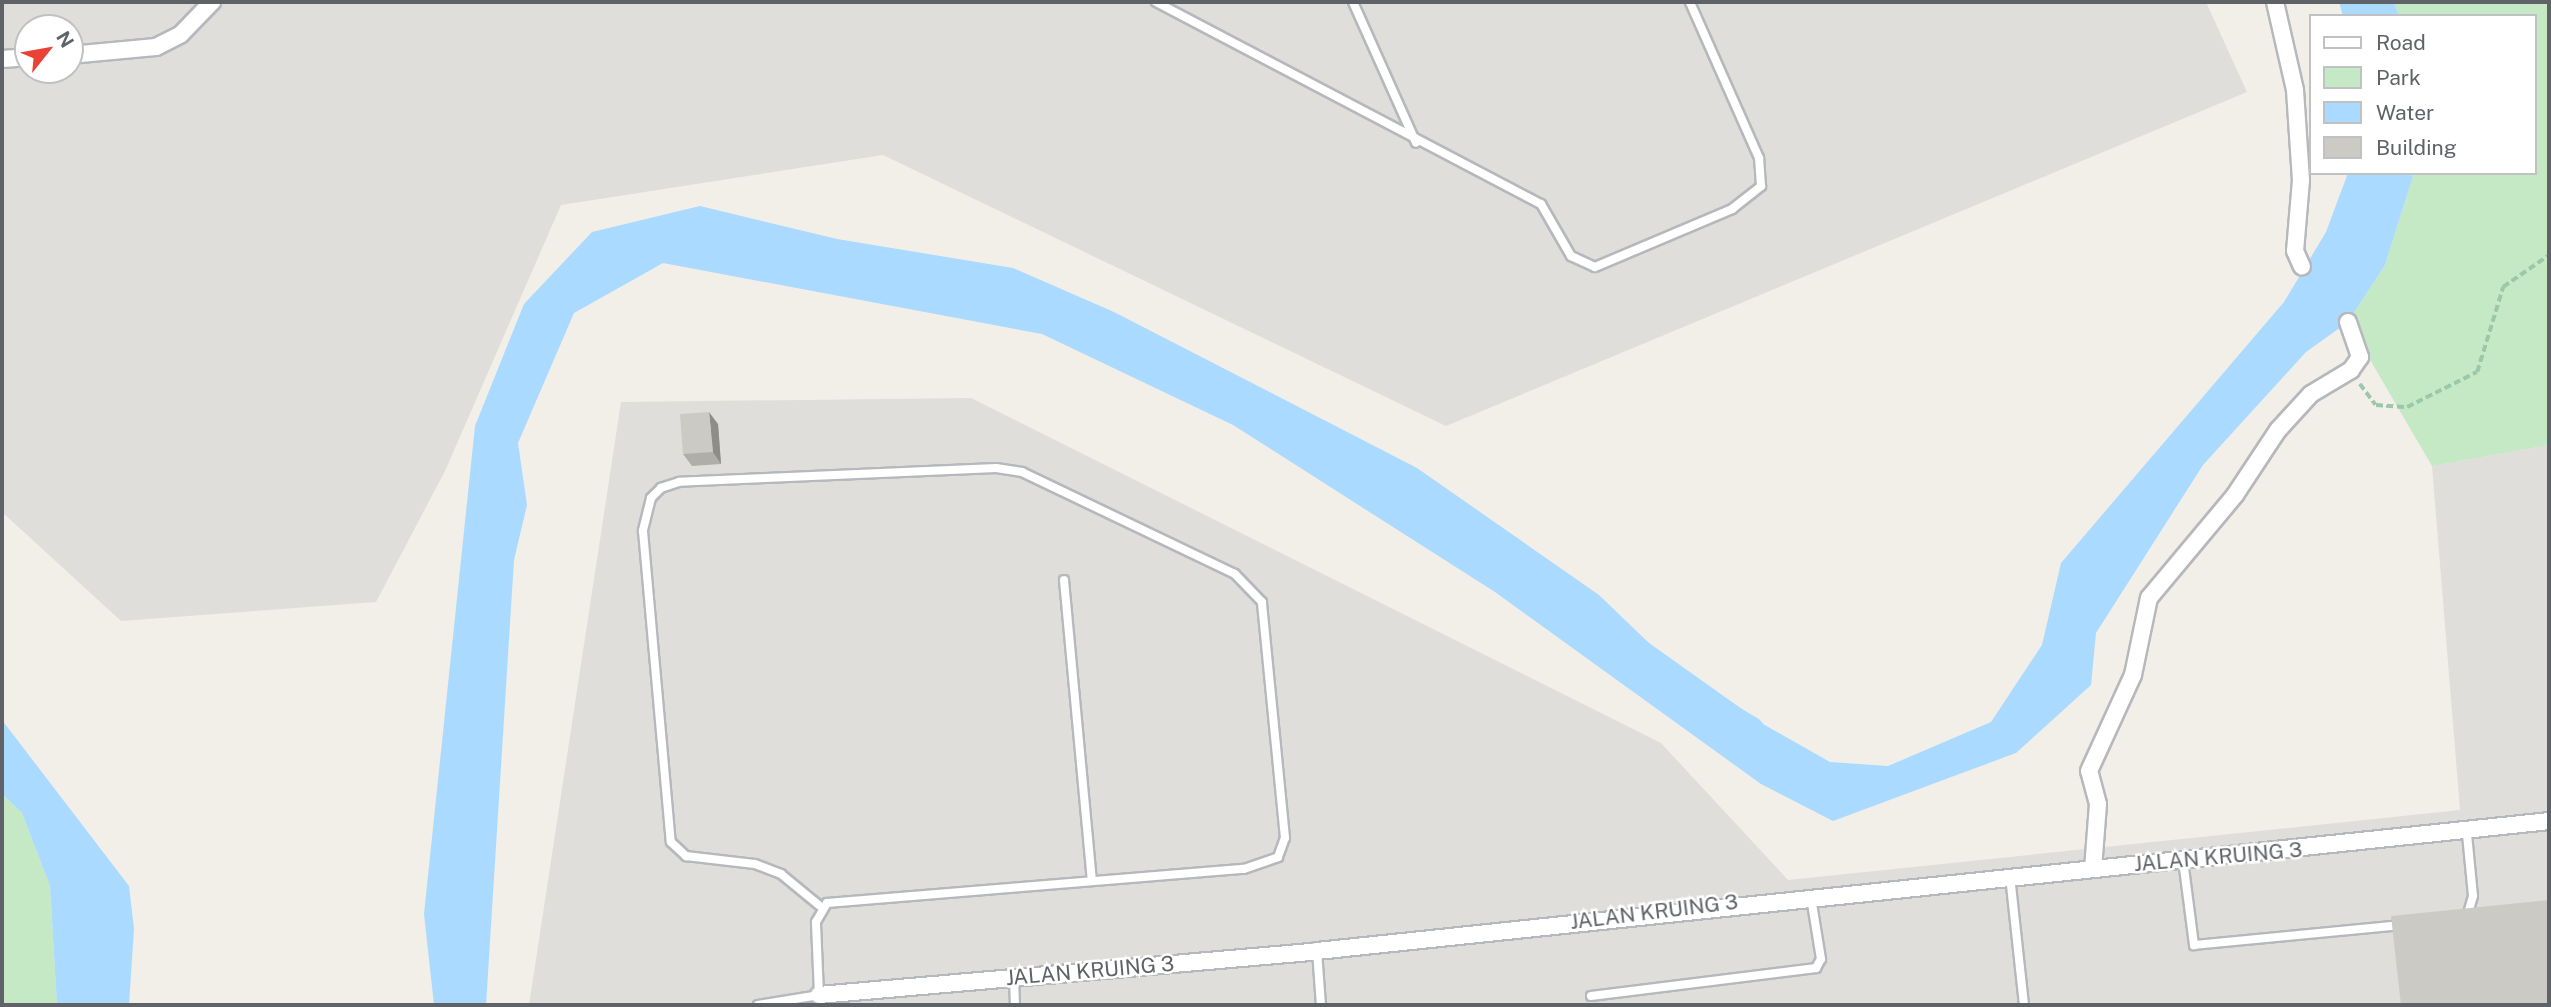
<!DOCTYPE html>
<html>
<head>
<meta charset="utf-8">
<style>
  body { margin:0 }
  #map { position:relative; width:2551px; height:1007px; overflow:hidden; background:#f1efe8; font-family:"Public Sans",sans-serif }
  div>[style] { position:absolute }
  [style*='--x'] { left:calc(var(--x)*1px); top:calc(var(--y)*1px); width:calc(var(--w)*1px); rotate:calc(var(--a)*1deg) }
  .industrial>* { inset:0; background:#e0deda }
  .green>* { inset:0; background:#c5e8c5 }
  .water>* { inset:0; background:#aadaff }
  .river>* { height:38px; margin:-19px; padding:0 19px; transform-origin:19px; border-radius:19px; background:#aadaff }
  .path>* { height:3.5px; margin-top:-1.75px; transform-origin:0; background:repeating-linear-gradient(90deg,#9cc7a9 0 7px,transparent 0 10.5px) }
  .roads { filter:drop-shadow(2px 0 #b5b8bc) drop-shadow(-2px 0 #b5b8bc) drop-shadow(0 2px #b5b8bc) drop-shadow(0 -2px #b5b8bc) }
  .lane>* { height:8px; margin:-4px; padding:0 4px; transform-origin:4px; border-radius:4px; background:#fff }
  .street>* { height:16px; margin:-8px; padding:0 8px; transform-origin:8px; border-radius:8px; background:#fff }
  .wall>* { inset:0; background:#afaea9 }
  .shaded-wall>* { inset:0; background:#8f8d8a }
  .building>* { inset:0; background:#cccac5 }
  span { translate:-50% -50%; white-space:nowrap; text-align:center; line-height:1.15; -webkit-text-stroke:5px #fff; paint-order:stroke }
  .street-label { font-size:21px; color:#5f6368 }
  .frame { position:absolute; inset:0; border:4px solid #5f6368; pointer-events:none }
  .legend { position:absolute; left:2309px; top:14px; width:228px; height:161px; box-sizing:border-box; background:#fff; border:2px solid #bfc1c3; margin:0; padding:9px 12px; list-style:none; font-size:21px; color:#5f6368 }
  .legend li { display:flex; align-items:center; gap:14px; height:35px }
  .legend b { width:35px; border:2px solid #bfc1c3 }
  .north { position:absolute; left:14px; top:14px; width:70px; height:70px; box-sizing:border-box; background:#fff; border:2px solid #bfc1c3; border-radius:50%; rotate:59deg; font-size:19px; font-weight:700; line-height:28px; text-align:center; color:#5f6368 }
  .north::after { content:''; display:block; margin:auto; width:24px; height:32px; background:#ea4335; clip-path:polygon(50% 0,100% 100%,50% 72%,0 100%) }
</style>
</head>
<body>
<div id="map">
  <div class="industrial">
    <div style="clip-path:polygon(evenodd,2px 2px,2206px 2px,2247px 92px,1446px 426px,883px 155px,561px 205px,445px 471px,376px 602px,121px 621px,2px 512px,2px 2px,28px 28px,70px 28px,70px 70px,28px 70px,28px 28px)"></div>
    <div style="clip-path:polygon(971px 398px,1661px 743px,1788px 880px,2460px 810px,2432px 466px,2549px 445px,2549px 1005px,529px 1005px,621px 402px)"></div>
  </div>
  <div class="green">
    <div style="clip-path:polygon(2394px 2px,2549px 2px,2549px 445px,2432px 466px,2348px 322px,2385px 265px,2414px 173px,2535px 173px,2535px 16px,2399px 16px)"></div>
    <div style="clip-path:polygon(2px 794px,22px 813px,50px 886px,57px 1005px,2px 1005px)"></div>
  </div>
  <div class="water">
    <div style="clip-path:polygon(2339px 2px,2394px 2px,2399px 16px,2343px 16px)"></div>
    <div style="clip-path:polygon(2348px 173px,2414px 173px,2385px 265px,2348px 322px,2306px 352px,2203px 465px,2096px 633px,2091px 685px,2016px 753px,1833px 821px,1761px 784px,1495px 592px,1233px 425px,1042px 334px,663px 263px,574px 313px,518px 443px,527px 505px,514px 560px,486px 1005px,434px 1005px,424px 914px,475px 426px,524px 304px,592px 232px,700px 206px,837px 239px,1013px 268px,1114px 312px,1417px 468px,1599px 595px,1649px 643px,1763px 724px,1830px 762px,1888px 766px,1991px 722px,2042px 645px,2061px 563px,2284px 302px,2326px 232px)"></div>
    <div style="clip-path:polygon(2px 720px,129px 886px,134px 929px,129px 1005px,57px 1005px,50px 886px,22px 813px,2px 794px)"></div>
  </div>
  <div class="river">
    <div style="--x:1449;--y:516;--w:320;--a:37.1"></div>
    <div style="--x:1704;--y:709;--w:50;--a:30.2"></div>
  </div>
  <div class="path">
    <div style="--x:2360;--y:384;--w:26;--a:53"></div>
    <div style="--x:2376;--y:405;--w:31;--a:4"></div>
    <div style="--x:2407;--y:407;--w:78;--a:-26.6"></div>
    <div style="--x:2477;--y:372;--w:89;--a:-73"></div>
    <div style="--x:2503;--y:287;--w:56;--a:-34.8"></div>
  </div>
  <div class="roads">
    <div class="lane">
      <div style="--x:1156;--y:2;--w:435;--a:27.7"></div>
      <div style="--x:1541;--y:204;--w:60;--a:60"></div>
      <div style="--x:1571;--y:256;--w:26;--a:25"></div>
      <div style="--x:1595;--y:267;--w:149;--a:-22.9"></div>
      <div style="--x:1732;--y:209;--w:37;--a:-38"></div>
      <div style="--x:1761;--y:186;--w:28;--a:-94"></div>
      <div style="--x:1759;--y:158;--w:171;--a:-113.9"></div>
      <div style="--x:1353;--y:2;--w:154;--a:65.9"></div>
      <div style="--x:1064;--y:580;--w:301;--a:84.7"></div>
      <div style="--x:2467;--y:834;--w:62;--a:84.5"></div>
      <div style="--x:2473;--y:896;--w:22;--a:106"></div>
      <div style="--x:2183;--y:860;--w:86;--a:82.6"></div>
      <div style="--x:2194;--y:945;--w:210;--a:-5.5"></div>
      <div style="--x:2010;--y:876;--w:130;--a:83.8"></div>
      <div style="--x:1317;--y:951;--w:54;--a:85.8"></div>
      <div style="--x:1014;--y:978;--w:27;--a:88"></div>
      <div style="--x:1591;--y:996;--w:227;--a:-7.1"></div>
      <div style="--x:1816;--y:968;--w:10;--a:-61"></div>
      <div style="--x:1821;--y:959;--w:63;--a:-99.2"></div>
      <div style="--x:758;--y:1005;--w:62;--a:-9.3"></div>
      <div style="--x:819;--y:995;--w:73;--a:-92.4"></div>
      <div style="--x:816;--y:922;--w:22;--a:-60"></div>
      <div style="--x:827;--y:903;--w:418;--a:-4.7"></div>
      <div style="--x:1244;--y:869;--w:36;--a:-19"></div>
      <div style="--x:1278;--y:857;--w:20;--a:-70"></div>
      <div style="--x:1285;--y:838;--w:237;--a:-95.6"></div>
      <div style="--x:1262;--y:602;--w:39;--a:-134"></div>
      <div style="--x:1235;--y:574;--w:236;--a:-154.4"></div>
      <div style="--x:1022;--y:472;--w:26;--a:-171"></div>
      <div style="--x:996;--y:468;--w:317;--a:177.5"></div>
      <div style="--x:679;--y:482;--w:19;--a:162"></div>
      <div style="--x:661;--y:488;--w:14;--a:135"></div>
      <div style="--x:651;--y:498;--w:34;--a:104"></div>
      <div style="--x:643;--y:531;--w:312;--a:84.9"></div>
      <div style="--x:671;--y:842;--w:21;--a:43"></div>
      <div style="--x:686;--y:856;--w:69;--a:6.6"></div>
      <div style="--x:755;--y:864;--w:28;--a:21"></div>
      <div style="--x:781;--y:874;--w:50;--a:39.4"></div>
    </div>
    <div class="street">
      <div style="--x:2275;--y:2;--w:90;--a:77.2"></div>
      <div style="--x:2295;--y:90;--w:90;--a:86.2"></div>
      <div style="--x:2301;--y:180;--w:71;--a:94.8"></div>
      <div style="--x:2295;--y:251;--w:17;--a:66"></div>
      <div style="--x:70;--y:55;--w:86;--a:-5.3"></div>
      <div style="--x:156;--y:47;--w:28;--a:-27"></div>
      <div style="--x:181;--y:34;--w:45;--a:-45.9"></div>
      <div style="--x:2;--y:59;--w:26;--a:-4"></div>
      <div style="--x:2093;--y:869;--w:65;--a:-85.6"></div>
      <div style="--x:2098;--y:804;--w:34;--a:-105"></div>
      <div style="--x:2089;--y:771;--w:106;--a:-65.4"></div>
      <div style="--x:2133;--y:675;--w:79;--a:-78.3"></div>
      <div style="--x:2149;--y:598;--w:134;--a:-50.1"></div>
      <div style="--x:2235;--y:495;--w:78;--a:-56.5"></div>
      <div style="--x:2278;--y:430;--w:49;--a:-47.5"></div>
      <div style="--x:2311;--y:394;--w:47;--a:-31"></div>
      <div style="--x:2351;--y:370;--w:16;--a:-55"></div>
      <div style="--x:2360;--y:357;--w:37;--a:-109"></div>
      <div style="--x:819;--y:995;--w:500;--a:-5"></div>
      <div style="--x:1317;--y:951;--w:1239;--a:-6.02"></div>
    </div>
  </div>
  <div class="wall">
    <div style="clip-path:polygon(718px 424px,721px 464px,692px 466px,683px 454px)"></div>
  </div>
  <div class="shaded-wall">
    <div style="clip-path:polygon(709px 412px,718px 424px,721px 464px,713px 452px)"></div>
  </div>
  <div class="building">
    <div style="clip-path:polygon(709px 412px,713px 452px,683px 454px,680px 414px)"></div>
    <div style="clip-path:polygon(2549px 900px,2549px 1005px,2401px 1005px,2391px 916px)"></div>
  </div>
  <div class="street-label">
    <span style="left:2218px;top:857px;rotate:-5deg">JALAN KRUING 3</span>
    <span style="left:1654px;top:912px;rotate:-7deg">JALAN KRUING 3</span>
    <span style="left:1090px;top:971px;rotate:-5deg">JALAN KRUING 3</span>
  </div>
  <div class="frame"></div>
  <ul class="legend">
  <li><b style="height:9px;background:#fff"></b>Road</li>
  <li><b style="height:19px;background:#c5e8c5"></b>Park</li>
  <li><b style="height:19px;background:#aadaff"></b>Water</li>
  <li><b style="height:19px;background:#cccac5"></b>Building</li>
  </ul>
  <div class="north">N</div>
</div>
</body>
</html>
